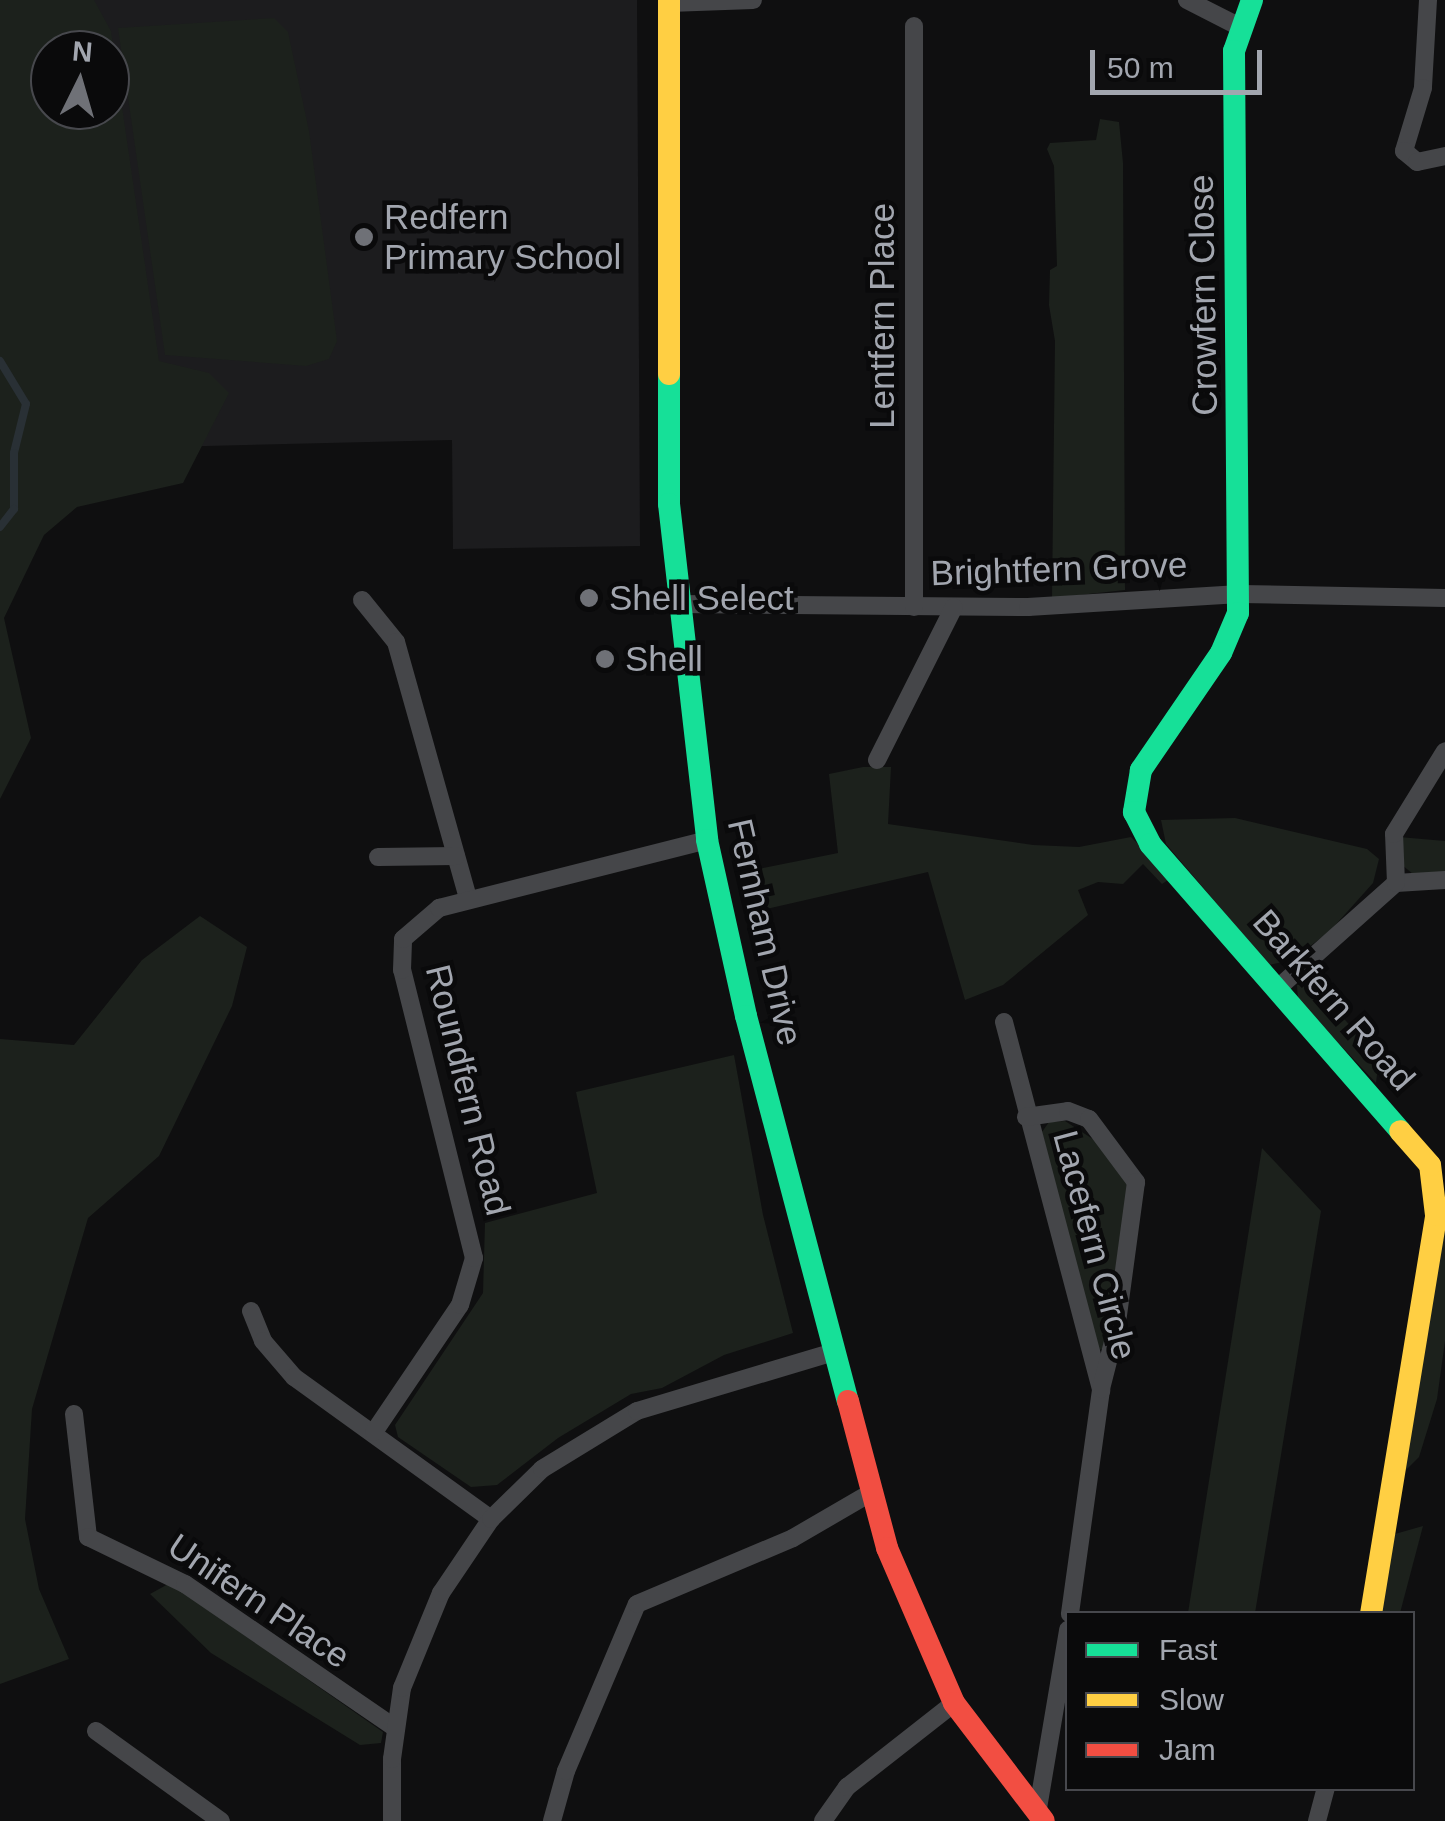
<!DOCTYPE html>
<html>
<head>
<meta charset="utf-8">
<style>
  body { margin:0 }
  #map { position:relative; width:1445px; height:1821px; overflow:hidden; background:#0f0f10; font-family:Helvetica,sans-serif }
  div>[style] { position:absolute }
  [style*='--x'] { left:calc(var(--x)*1px); top:calc(var(--y)*1px); width:calc(var(--w)*1px); rotate:calc(var(--a)*1deg) }
  .built>* { inset:0; background:#1c1c1e }
  .green>* { inset:0; background:#1c211c }
  .stream>* { height:8px; margin:-4px; padding:0 4px; transform-origin:4px; border-radius:4px; background:#293035 }
  .street>* { height:18px; margin:-9px; padding:0 9px; transform-origin:9px; border-radius:9px; background:#454649 }
  .fast>* { height:22px; margin:-11px; padding:0 11px; transform-origin:11px; border-radius:11px; background:#16e098 }
  .slow>* { height:22px; margin:-11px; padding:0 11px; transform-origin:11px; border-radius:11px; background:#ffcf43 }
  .jam>* { height:22px; margin:-11px; padding:0 11px; transform-origin:11px; border-radius:11px; background:#f24e42 }
  .dots>* { width:28px; height:28px; translate:-50% -50%; box-sizing:border-box; border:5px solid #0a0a0b; border-radius:50% }
  span { translate:-50% -50%; white-space:nowrap; text-align:center; line-height:1.15; -webkit-text-stroke:9px #0a0a0b; paint-order:stroke }
  .poi-label { font-size:35px; color:#a2a6af }
  .left { translate:0 -50%; text-align:left }
  .street-label { font-size:35px; color:#a2a6af }
  .legend { position:absolute; left:1065px; top:1611px; width:350px; height:180px; box-sizing:border-box; background:#0a0a0b; border:2px solid #47484d; margin:0; padding:12px 18px; list-style:none; font-size:30px; color:#a2a6af }
  .legend li { display:flex; align-items:center; gap:20px; height:50px }
  .legend b { width:50px; border:2px solid #47484d }
  .north { position:absolute; left:30px; top:30px; width:100px; height:100px; box-sizing:border-box; background:#0a0a0b; border:2px solid #47484d; border-radius:50%; rotate:5deg; font-size:28px; font-weight:700; line-height:40px; text-align:center; color:#a2a6af }
  .north::after { content:''; display:block; margin:auto; width:35px; height:45px; background:#6f7177; clip-path:polygon(50% 0,100% 100%,50% 72%,0 100%) }
  .scale { position:absolute; left:1090px; top:50px; width:172px; height:45px; box-sizing:border-box; border:5px solid #a2a6af; border-top:0; padding-left:12px; font-size:30px; line-height:35px; white-space:nowrap; color:#a2a6af; -webkit-text-stroke:8px #0a0a0b; paint-order:stroke }
</style>
</head>
<body>
<div id="map">
  <div class="built">
    <div style="clip-path:polygon(55px 0,637px 0,640px 546px,453px 549px,452px 440px,126px 448px,110px 50px)"></div>
  </div>
  <div class="green">
    <div style="clip-path:polygon(evenodd,0 0,94px 0,111px 31px,159px 361px,209px 373px,229px 393px,183px 483px,77px 507px,44px 535px,4px 618px,31px 738px,0 799px,0 0,50px 50px,110px 50px,110px 110px,50px 110px,50px 50px)"></div>
    <div style="clip-path:polygon(274px 18px,288px 32px,309px 131px,337px 341px,329px 359px,306px 366px,165px 355px,118px 28px)"></div>
    <div style="clip-path:polygon(1100px 119px,1119px 122px,1123px 163px,1125px 590px,1052px 598px,1055px 341px,1049px 305px,1050px 270px,1057px 266px,1054px 166px,1047px 149px,1050px 143px,1096px 140px)"></div>
    <div style="clip-path:polygon(863px 767px,891px 767px,888px 824px,1033px 845px,1079px 847px,1131px 837px,1171px 878px,1162px 884px,1143px 864px,1123px 884px,1098px 882px,1078px 890px,1088px 915px,1003px 985px,965px 1000px,928px 872px,758px 911px,749px 871px,838px 853px,829px 774px)"></div>
    <div style="clip-path:polygon(1235px 818px,1367px 849px,1379px 859px,1373px 883px,1330px 931px,1292px 960px,1269px 965px,1166px 844px,1161px 820px)"></div>
    <div style="clip-path:polygon(1399px 837px,1445px 841px,1445px 874px,1413px 874px,1402px 865px)"></div>
    <div style="clip-path:polygon(200px 916px,247px 947px,232px 1006px,159px 1156px,88px 1218px,32px 1409px,25px 1519px,39px 1589px,69px 1659px,0 1684px,0 1039px,74px 1045px,142px 960px)"></div>
    <div style="clip-path:polygon(1313px 984px,1379px 1058px,1376px 1083px,1298px 1000px,1297px 985px)"></div>
    <div style="clip-path:polygon(734px 1055px,763px 1215px,793px 1333px,724px 1355px,662px 1388px,631px 1394px,558px 1438px,497px 1485px,471px 1487px,398px 1437px,395px 1425px,483px 1293px,485px 1223px,597px 1193px,576px 1092px)"></div>
    <div style="clip-path:polygon(1065px 1121px,1102px 1145px,1128px 1181px,1105px 1348px,1096px 1351px,1042px 1132px,1049px 1122px)"></div>
    <div style="clip-path:polygon(1262px 1148px,1321px 1211px,1255px 1613px,1188px 1613px)"></div>
    <div style="clip-path:polygon(1445px 1220px,1445px 1341px,1437px 1399px,1419px 1457px,1400px 1476px)"></div>
    <div style="clip-path:polygon(1423px 1526px,1400px 1613px,1381px 1614px,1395px 1534px)"></div>
    <div style="clip-path:polygon(170px 1583px,383px 1732px,381px 1743px,360px 1745px,211px 1653px,150px 1594px)"></div>
  </div>
  <div class="stream">
    <div style="--x:0;--y:361;--w:50;--a:58.8"></div>
    <div style="--x:26;--y:404;--w:50;--a:103.8"></div>
    <div style="--x:14;--y:453;--w:56;--a:90"></div>
    <div style="--x:14;--y:509;--w:23;--a:128"></div>
  </div>
  <div class="street">
    <div style="--x:1187;--y:0;--w:57;--a:27"></div>
    <div style="--x:1428;--y:0;--w:88;--a:93.3"></div>
    <div style="--x:1423;--y:88;--w:66;--a:106.8"></div>
    <div style="--x:1404;--y:151;--w:17;--a:40"></div>
    <div style="--x:1417;--y:162;--w:29;--a:-12"></div>
    <div style="--x:669;--y:3;--w:84;--a:-2"></div>
    <div style="--x:362;--y:600;--w:54;--a:51"></div>
    <div style="--x:396;--y:642;--w:267;--a:74.3"></div>
    <div style="--x:676;--y:604;--w:352;--a:0.5"></div>
    <div style="--x:1028;--y:607;--w:212;--a:-3.5"></div>
    <div style="--x:1240;--y:594;--w:205;--a:1.1"></div>
    <div style="--x:914;--y:607;--w:581;--a:-90"></div>
    <div style="--x:877;--y:760;--w:171;--a:-63.3"></div>
    <div style="--x:378;--y:857;--w:78;--a:-0.7"></div>
    <div style="--x:1396;--y:883;--w:49;--a:-3.5"></div>
    <div style="--x:1278;--y:988;--w:158;--a:-41.7"></div>
    <div style="--x:1396;--y:883;--w:49;--a:-92.3"></div>
    <div style="--x:1394;--y:834;--w:97;--a:-58.4"></div>
    <div style="--x:1004;--y:1022;--w:381;--a:75.2"></div>
    <div style="--x:1101;--y:1390;--w:226;--a:97.9"></div>
    <div style="--x:1026;--y:1117;--w:42;--a:-8.1"></div>
    <div style="--x:1068;--y:1111;--w:22;--a:21"></div>
    <div style="--x:1089;--y:1119;--w:79;--a:53.3"></div>
    <div style="--x:1136;--y:1182;--w:149;--a:97.7"></div>
    <div style="--x:1116;--y:1330;--w:61;--a:104.3"></div>
    <div style="--x:251;--y:1311;--w:32;--a:68"></div>
    <div style="--x:263;--y:1341;--w:48;--a:49.3"></div>
    <div style="--x:294;--y:1377;--w:243;--a:35.8"></div>
    <div style="--x:74;--y:1414;--w:124;--a:83.5"></div>
    <div style="--x:88;--y:1537;--w:108;--a:25.9"></div>
    <div style="--x:185;--y:1584;--w:255;--a:34.4"></div>
    <div style="--x:374;--y:1432;--w:153;--a:-55.9"></div>
    <div style="--x:460;--y:1305;--w:49;--a:-73.4"></div>
    <div style="--x:474;--y:1258;--w:297;--a:-104"></div>
    <div style="--x:402;--y:970;--w:31;--a:-88"></div>
    <div style="--x:403;--y:939;--w:48;--a:-40.7"></div>
    <div style="--x:439;--y:908;--w:276;--a:-14.2"></div>
    <div style="--x:96;--y:1731;--w:154;--a:35.8"></div>
    <div style="--x:1037;--y:1814;--w:187;--a:-80.4"></div>
    <div style="--x:392;--y:1821;--w:62;--a:-90"></div>
    <div style="--x:392;--y:1759;--w:72;--a:-82"></div>
    <div style="--x:402;--y:1688;--w:103;--a:-67.7"></div>
    <div style="--x:441;--y:1593;--w:89;--a:-56"></div>
    <div style="--x:491;--y:1519;--w:71;--a:-44.4"></div>
    <div style="--x:542;--y:1469;--w:111;--a:-31.4"></div>
    <div style="--x:637;--y:1411;--w:206;--a:-16.7"></div>
    <div style="--x:552;--y:1821;--w:52;--a:-74.4"></div>
    <div style="--x:566;--y:1771;--w:181;--a:-67"></div>
    <div style="--x:637;--y:1604;--w:169;--a:-22.9"></div>
    <div style="--x:793;--y:1538;--w:91;--a:-30.2"></div>
    <div style="--x:823;--y:1821;--w:42;--a:-54.8"></div>
    <div style="--x:847;--y:1787;--w:136;--a:-38.1"></div>
    <div style="--x:1317;--y:1821;--w:34;--a:-75"></div>
  </div>
  <div class="fast">
    <div style="--x:1252;--y:0;--w:54;--a:109.4"></div>
    <div style="--x:1234;--y:51;--w:562;--a:89.59"></div>
    <div style="--x:1238;--y:613;--w:43;--a:113"></div>
    <div style="--x:1221;--y:653;--w:142;--a:124.4"></div>
    <div style="--x:1141;--y:770;--w:43;--a:99.5"></div>
    <div style="--x:1134;--y:812;--w:36;--a:63"></div>
    <div style="--x:1150;--y:844;--w:381;--a:48.9"></div>
    <div style="--x:669;--y:374;--w:130;--a:90"></div>
    <div style="--x:669;--y:504;--w:338;--a:83.5"></div>
    <div style="--x:707;--y:840;--w:180;--a:77.5"></div>
    <div style="--x:746;--y:1016;--w:398;--a:75.2"></div>
  </div>
  <div class="slow">
    <div style="--x:669;--y:0;--w:374;--a:90"></div>
    <div style="--x:1371;--y:1614;--w:404;--a:-80.7"></div>
    <div style="--x:1436;--y:1215;--w:50;--a:-96.8"></div>
    <div style="--x:1430;--y:1165;--w:45;--a:-131.4"></div>
  </div>
  <div class="jam">
    <div style="--x:848;--y:1401;--w:152;--a:75.1"></div>
    <div style="--x:887;--y:1548;--w:169;--a:66.6"></div>
    <div style="--x:954;--y:1703;--w:148;--a:52.7"></div>
  </div>
  <div class="dots">
    <div style="left:364px;top:237px;background:#6f7177"></div>
    <div style="left:589px;top:598px;background:#6f7177"></div>
    <div style="left:605px;top:659px;background:#6f7177"></div>
  </div>
  <div class="poi-label">
    <span class="left" style="left:384px;top:237px">Redfern<br>Primary School</span>
    <span class="left" style="left:609px;top:598px">Shell Select</span>
    <span class="left" style="left:625px;top:659px">Shell</span>
  </div>
  <div class="street-label">
    <span style="left:1203px;top:295px;rotate:-91deg">Crowfern Close</span>
    <span style="left:882px;top:316px;rotate:-90deg">Lentfern Place</span>
    <span style="left:1059px;top:569px;rotate:-2deg">Brightfern Grove</span>
    <span style="left:765px;top:932px;rotate:77deg">Fernham Drive</span>
    <span style="left:1334px;top:1000px;rotate:49deg">Barkfern Road</span>
    <span style="left:468px;top:1090px;rotate:76deg">Roundfern Road</span>
    <span style="left:1095px;top:1245px;rotate:75deg">Lacefern Circle</span>
    <span style="left:259px;top:1601px;rotate:34deg">Unifern Place</span>
  </div>
  <ul class="legend">
  <li><b style="height:12px;background:#16e098"></b>Fast</li>
  <li><b style="height:12px;background:#ffcf43"></b>Slow</li>
  <li><b style="height:12px;background:#f24e42"></b>Jam</li>
  </ul>
  <div class="north">N</div>
  <div class="scale">50 m</div>
</div>
</body>
</html>
